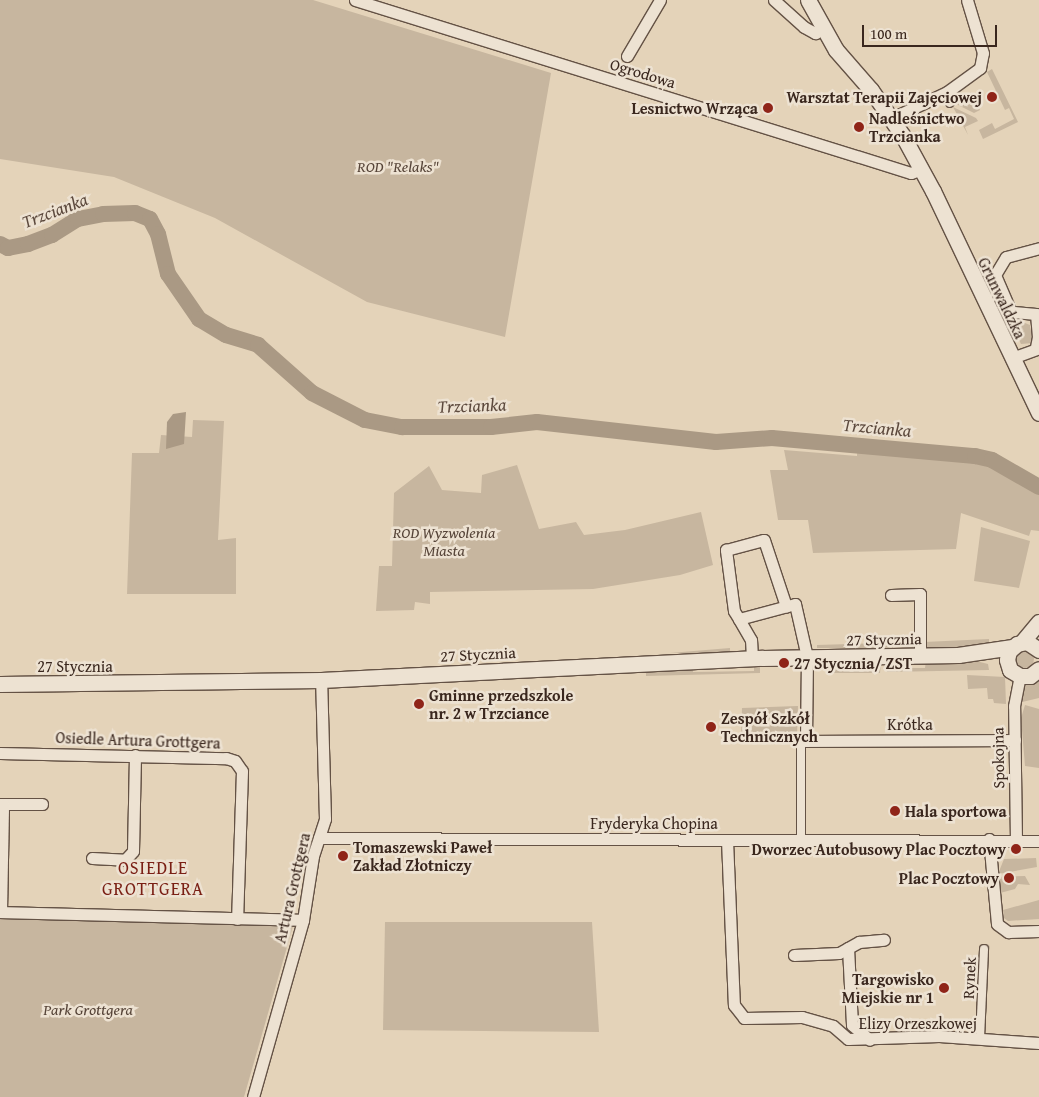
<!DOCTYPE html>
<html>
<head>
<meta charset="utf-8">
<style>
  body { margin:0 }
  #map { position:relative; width:1039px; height:1097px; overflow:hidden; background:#e4d3b9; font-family:"Gentium Book Plus",serif }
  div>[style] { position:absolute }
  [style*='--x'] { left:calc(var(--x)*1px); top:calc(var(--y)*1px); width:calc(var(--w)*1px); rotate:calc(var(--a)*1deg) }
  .green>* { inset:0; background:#c7b69f }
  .round { border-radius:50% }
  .water>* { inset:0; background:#aa9984 }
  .river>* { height:16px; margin:-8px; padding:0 8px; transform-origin:8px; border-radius:8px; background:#aa9984 }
  .roads { filter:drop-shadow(1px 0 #645245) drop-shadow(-1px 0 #645245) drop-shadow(0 1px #645245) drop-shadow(0 -1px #645245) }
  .pedestrian>* { height:8px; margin:-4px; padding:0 4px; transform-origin:4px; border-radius:4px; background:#ede2d2 }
  .minor>* { height:11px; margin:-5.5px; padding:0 5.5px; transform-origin:5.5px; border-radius:5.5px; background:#ede2d2 }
  .secondary>* { height:15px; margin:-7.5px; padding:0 7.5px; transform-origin:7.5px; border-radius:7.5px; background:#ede2d2 }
  .dots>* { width:14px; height:14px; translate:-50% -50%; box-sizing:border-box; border:2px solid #ede2d2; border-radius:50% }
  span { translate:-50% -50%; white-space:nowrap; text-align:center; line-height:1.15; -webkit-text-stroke:5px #ede2d2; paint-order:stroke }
  .street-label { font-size:16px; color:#3a271e }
  .poi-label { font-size:16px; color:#3a271e; font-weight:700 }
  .right { translate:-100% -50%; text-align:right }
  .left { translate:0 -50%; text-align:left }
  .park-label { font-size:16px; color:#564438; font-style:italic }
  .water-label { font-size:18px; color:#5c493d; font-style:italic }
  .neighbourhood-label { font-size:18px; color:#7a1f14; letter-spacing:1px }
  .scale { position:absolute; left:862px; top:25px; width:135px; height:22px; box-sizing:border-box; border:2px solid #3a271e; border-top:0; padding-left:6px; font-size:15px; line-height:18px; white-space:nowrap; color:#3a271e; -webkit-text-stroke:4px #ede2d2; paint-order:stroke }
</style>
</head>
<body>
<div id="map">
  <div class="green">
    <div style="clip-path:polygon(0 0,313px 0,551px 73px,505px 337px,367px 302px,215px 218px,114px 177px,0 159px)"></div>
    <div style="clip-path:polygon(992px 69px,1018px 122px,983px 139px,979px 130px,992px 123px,995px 129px,1014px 119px,1009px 108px,1005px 110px,987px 72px)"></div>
    <div style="clip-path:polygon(958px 89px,962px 97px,971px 92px,980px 110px,974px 113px,952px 102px,948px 97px)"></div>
    <div style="clip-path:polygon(953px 107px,976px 118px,978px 121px,965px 127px,968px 135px)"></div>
    <div style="clip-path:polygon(1005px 311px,1010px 317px,1030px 325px,1033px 343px,1021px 344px)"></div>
    <div style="clip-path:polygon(193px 420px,224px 421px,218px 540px,236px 538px,236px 594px,127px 594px,132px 453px,159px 453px,161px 435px,192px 437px)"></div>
    <div style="clip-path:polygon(857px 447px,992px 461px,1039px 487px,1039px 531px,1031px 530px,1029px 536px,961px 513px,956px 549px,813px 553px,808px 520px,778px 520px,770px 470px,788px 470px,784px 450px,857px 456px)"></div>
    <div style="clip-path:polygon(517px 465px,539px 529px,576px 522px,584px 535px,625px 530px,701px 512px,713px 565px,680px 575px,593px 589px,430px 592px,430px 604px,415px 602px,414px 610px,376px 611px,379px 566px,392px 566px,394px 493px,429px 466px,442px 490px,481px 493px,482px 475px)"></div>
    <div style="clip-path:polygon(981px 527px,1030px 541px,1019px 588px,974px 581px)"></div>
    <div style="clip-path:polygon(989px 639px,989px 647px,927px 649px,924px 642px)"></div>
    <div style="clip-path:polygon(915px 642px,913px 649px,817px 648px,817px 645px)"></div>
    <div style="clip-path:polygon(730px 648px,730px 652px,723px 653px,670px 653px)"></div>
    <div class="round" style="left:1016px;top:650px;width:18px;height:18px"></div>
    <div style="clip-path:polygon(926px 660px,980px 662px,988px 664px,989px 670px,887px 672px,887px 661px,887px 668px,925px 668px)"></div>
    <div style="clip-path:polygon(754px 663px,760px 663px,760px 673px,646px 676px,646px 671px,692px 665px,693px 672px,754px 671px)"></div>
    <div style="clip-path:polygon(881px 663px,880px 673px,830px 673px,830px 664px)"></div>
    <div style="clip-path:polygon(967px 675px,1005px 677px,1006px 704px,994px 703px,993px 699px,988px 699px,987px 688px,968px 689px)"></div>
    <div style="clip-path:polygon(1039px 680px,1039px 698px,1018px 703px,1021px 684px)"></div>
    <div style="clip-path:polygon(1025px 705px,1039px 709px,1039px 768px,1025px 766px,1021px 718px)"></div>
    <div style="clip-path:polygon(798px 706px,797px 736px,741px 736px,742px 708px)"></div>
    <div style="clip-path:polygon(1036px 858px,1037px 867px,998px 874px,1004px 859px)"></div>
    <div style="clip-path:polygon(1025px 876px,1030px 885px,1018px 884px,1015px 889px,1000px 893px,998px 877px)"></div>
    <div style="clip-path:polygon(1039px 900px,1039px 919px,1008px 921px,1004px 918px,1003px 910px)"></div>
    <div style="clip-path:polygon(0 918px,293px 926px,244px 1097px,0 1097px)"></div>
    <div style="clip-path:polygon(385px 922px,592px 922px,599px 1032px,383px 1030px)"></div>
  </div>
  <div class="water">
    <div style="clip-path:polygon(186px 412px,184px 444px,166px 449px,167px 422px,173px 414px)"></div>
  </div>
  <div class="river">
    <div style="--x:0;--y:244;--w:9;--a:27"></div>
    <div style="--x:8;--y:248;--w:20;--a:-11"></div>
    <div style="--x:28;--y:244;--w:26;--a:-21"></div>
    <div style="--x:52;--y:235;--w:31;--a:-32"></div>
    <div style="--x:78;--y:219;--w:25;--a:-11"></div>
    <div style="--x:103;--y:214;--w:32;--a:-2"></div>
    <div style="--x:135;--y:213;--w:16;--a:22"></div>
    <div style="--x:150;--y:219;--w:17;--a:62"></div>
    <div style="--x:158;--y:234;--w:41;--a:76"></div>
    <div style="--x:168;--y:274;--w:55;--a:55.4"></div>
    <div style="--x:199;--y:319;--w:31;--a:31"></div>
    <div style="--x:226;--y:335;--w:34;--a:17"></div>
    <div style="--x:258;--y:345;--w:72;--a:41.6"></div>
    <div style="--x:312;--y:393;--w:59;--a:27"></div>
    <div style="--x:365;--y:420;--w:38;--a:11"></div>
    <div style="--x:402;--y:427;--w:89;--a:0"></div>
    <div style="--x:491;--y:427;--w:46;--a:-6.2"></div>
    <div style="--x:537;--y:422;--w:180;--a:6.4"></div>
    <div style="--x:716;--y:442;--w:56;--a:-4.1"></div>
    <div style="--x:772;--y:438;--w:204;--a:5.1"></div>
    <div style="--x:975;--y:456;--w:17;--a:13"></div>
    <div style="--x:992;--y:460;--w:54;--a:29.9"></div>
  </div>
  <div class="roads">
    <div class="pedestrian">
      <div style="--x:945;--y:94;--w:10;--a:61"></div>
      <div style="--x:801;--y:839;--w:95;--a:-90"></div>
      <div style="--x:801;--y:744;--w:6;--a:-31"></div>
      <div style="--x:980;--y:1038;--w:89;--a:-87.4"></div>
    </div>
    <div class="minor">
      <div style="--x:355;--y:0;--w:582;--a:17.28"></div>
      <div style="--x:911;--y:173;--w:12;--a:-20"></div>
      <div style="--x:774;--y:0;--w:40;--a:42"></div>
      <div style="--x:804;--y:27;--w:13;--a:29"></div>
      <div style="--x:815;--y:33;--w:9;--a:-27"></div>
      <div style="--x:627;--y:56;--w:65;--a:-59.5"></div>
      <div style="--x:892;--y:118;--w:61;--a:-25.3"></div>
      <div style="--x:947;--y:92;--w:41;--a:-36"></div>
      <div style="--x:980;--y:68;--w:15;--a:-79"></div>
      <div style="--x:983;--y:53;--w:55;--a:-106.8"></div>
      <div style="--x:1036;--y:347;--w:10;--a:-79"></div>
      <div style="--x:1038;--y:337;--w:23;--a:-95"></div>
      <div style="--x:1036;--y:314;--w:25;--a:-175"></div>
      <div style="--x:1011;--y:312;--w:40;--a:-113.4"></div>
      <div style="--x:995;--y:275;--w:21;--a:-59"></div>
      <div style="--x:1006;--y:257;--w:34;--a:-15"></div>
      <div style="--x:1012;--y:358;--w:29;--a:-20"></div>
      <div style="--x:891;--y:595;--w:29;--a:-2"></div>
      <div style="--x:920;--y:594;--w:62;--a:90"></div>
      <div style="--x:739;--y:619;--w:9;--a:-122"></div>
      <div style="--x:734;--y:611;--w:62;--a:-97.5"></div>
      <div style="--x:726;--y:550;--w:39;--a:-15"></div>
      <div style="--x:764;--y:540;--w:70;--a:71.6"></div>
      <div style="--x:752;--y:658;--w:18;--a:-93"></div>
      <div style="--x:751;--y:640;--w:24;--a:-120"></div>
      <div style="--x:739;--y:619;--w:58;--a:-15"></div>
      <div style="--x:795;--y:604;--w:54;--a:77.2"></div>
      <div style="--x:807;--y:657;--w:84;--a:90.7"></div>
      <div style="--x:806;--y:741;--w:209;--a:-0.3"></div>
      <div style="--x:0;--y:753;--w:226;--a:1.3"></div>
      <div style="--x:226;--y:758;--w:9;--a:18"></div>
      <div style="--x:235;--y:761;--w:12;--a:55"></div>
      <div style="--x:242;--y:771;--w:148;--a:91.9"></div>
      <div style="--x:0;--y:804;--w:42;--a:0"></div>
      <div style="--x:319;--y:838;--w:720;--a:0.24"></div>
      <div style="--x:989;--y:839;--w:85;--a:84.6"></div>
      <div style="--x:997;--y:924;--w:14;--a:36"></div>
      <div style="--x:1008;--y:932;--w:31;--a:-2"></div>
      <div style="--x:727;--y:840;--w:165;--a:87.6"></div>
      <div style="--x:734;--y:1005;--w:16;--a:52"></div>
      <div style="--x:744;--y:1018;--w:58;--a:-1"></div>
      <div style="--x:802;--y:1017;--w:32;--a:16"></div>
      <div style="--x:833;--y:1026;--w:20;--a:41"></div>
      <div style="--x:848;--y:1039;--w:91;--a:-1.9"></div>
      <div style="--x:939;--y:1036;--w:100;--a:4"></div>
      <div style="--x:1016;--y:841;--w:135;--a:-90.8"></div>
      <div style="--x:1014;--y:706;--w:31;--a:-79"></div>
      <div style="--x:92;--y:858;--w:33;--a:3"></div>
      <div style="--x:125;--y:860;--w:12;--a:-48"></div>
      <div style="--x:133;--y:851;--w:96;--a:-88.8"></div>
      <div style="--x:0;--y:912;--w:303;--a:1.5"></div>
      <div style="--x:1;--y:912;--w:108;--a:-88.9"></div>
      <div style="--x:848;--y:948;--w:77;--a:87"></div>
      <div style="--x:852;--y:1025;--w:23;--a:40"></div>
      <div style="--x:794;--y:955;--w:45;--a:-2.5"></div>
      <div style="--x:839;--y:953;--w:23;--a:-29"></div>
      <div style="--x:859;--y:942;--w:25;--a:-5"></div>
      <div style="--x:253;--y:1097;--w:184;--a:-74.2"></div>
      <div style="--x:303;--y:920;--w:65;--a:-81.1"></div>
      <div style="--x:313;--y:856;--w:39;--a:-72"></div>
      <div style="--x:325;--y:819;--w:139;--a:-91.6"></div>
    </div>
    <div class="secondary">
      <div style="--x:808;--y:0;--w:57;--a:60.8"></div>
      <div style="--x:836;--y:50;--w:53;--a:48.8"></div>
      <div style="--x:871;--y:90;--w:56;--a:55.2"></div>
      <div style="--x:903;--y:136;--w:63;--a:61.4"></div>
      <div style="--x:933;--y:191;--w:246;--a:64.5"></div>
      <div style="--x:1022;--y:642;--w:26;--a:-50"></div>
      <div style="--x:1039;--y:650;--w:14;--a:-146"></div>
      <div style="--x:1027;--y:642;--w:10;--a:169"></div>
      <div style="--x:1017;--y:644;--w:11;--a:139"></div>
      <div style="--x:1009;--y:651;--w:9;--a:103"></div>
      <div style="--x:1007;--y:660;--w:10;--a:73"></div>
      <div style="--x:1010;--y:670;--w:12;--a:31"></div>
      <div style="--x:1020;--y:676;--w:10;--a:0"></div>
      <div style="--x:1030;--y:676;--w:11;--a:-38"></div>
      <div style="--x:0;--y:684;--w:321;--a:-0.7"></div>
      <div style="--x:321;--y:680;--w:442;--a:-2.9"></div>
      <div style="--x:762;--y:658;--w:196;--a:-0.9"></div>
      <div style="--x:958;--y:655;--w:55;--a:-8.4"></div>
    </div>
  </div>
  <div class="dots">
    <div style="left:992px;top:97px;background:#8f2418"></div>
    <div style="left:768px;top:108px;background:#8f2418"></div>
    <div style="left:859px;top:127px;background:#8f2418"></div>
    <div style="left:784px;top:663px;background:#8f2418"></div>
    <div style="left:419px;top:704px;background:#8f2418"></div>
    <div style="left:711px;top:727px;background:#8f2418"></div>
    <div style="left:895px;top:811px;background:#8f2418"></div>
    <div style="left:1016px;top:849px;background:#8f2418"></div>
    <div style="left:343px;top:856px;background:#8f2418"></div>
    <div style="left:1009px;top:878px;background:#8f2418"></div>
    <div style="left:944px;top:988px;background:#8f2418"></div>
  </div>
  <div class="street-label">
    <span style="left:643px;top:73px;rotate:17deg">Ogrodowa</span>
    <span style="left:1002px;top:298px;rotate:64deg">Grunwaldzka</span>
    <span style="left:884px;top:639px;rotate:-1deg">27 Stycznia</span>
    <span style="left:478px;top:654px;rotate:-3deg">27 Stycznia</span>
    <span style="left:75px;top:666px">27 Stycznia</span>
    <span style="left:910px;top:724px">Krótka</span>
    <span style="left:138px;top:740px;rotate:2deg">Osiedle Artura Grottgera</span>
    <span style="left:998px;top:758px;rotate:-91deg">Spokojna</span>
    <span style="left:654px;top:823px">Fryderyka Chopina</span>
    <span style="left:292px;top:888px;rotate:-77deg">Artura Grottgera</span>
    <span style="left:969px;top:978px;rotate:-87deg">Rynek</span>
    <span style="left:918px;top:1023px">Elizy Orzeszkowej</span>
  </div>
  <div class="poi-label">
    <span class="right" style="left:982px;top:97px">Warsztat Terapii Zajęciowej</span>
    <span class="right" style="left:758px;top:108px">Lesnictwo Wrząca</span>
    <span class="left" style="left:869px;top:127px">Nadleśnictwo<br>Trzcianka</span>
    <span class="left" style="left:794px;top:663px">27 Stycznia/ ZST</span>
    <span class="left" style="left:429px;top:704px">Gminne przedszkole<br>nr. 2 w Trzciance</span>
    <span class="left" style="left:721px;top:727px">Zespół Szkół<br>Technicznych</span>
    <span class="left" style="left:905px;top:811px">Hala sportowa</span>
    <span class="left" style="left:353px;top:856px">Tomaszewski Paweł<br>Zakład Złotniczy</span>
    <span class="right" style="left:1006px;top:849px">Dworzec Autobusowy Plac Pocztowy</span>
    <span class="right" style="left:999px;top:878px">Plac Pocztowy</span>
    <span class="right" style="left:934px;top:988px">Targowisko<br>Miejskie nr 1</span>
  </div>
  <div class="park-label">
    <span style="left:398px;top:166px">ROD "Relaks"</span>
    <span style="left:444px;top:541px">ROD Wyzwolenia<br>Miasta</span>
    <span style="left:88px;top:1009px">Park Grottgera</span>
  </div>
  <div class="water-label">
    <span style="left:55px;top:211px;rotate:-21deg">Trzcianka</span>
    <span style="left:472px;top:406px;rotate:-2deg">Trzcianka</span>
    <span style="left:877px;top:428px;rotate:5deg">Trzcianka</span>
  </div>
  <div class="neighbourhood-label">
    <span style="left:153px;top:879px">OSIEDLE<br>GROTTGERA</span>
  </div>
  <div class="scale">100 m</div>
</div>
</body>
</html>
